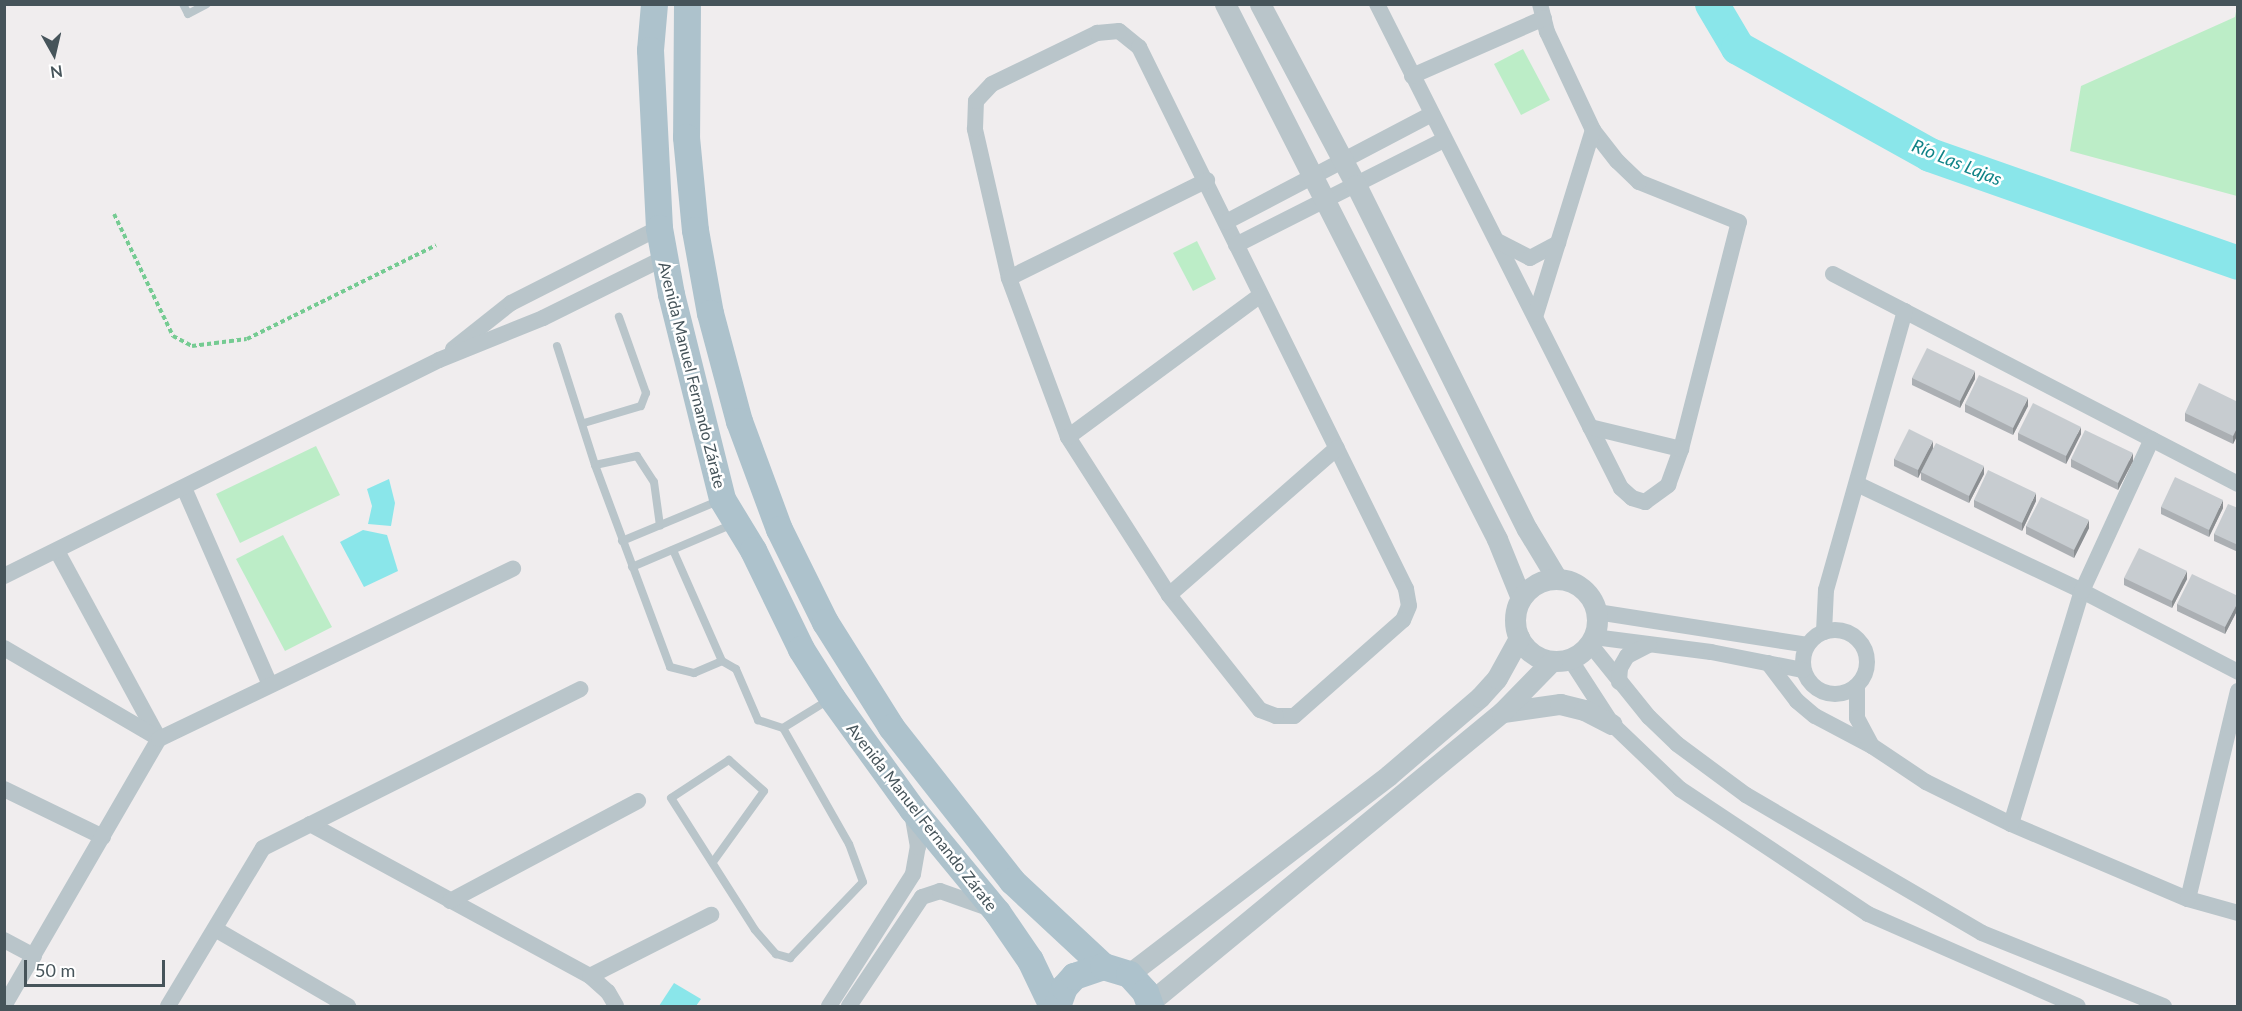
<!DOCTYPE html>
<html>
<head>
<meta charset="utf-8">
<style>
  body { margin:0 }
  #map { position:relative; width:2242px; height:1011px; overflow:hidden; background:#f0edee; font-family:Lato,sans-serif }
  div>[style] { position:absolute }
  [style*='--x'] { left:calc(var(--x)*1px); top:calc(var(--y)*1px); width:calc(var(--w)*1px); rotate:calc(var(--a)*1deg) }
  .green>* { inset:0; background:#bcedc7 }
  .water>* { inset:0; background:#8ae6ea }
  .river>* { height:34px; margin:-17px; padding:0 17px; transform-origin:17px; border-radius:17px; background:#8ae6ea }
  .path>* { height:4px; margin-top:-2px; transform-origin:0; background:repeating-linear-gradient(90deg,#75cb92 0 4.5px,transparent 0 7.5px) }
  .service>* { height:8px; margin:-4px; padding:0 4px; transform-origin:4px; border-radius:4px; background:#b9c5ca }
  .minor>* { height:16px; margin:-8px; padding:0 8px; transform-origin:8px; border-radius:8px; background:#b9c5ca }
  .minor>.ring { margin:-8px; padding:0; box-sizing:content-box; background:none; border:16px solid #b9c5ca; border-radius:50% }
  .tertiary>* { height:21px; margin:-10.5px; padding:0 10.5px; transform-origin:10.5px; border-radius:10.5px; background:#b9c5ca }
  .tertiary>.ring { margin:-10.5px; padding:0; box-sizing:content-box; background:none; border:21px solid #b9c5ca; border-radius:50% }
  .primary>* { height:27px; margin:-13.5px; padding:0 13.5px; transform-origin:13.5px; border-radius:13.5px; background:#adc2cc }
  .wall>* { inset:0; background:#abafb3 }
  .shaded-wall>* { inset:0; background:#8b8f92 }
  .building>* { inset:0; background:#c7ccd0 }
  span { translate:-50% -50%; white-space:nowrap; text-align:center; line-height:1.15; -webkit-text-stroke:5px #fff; paint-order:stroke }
  .street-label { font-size:16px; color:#46545a }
  .water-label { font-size:18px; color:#0f8387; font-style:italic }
  .frame { position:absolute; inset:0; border:6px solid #46545a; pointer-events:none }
  .north { position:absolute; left:24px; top:24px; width:60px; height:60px; -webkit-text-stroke:4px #fff; paint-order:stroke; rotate:172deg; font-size:16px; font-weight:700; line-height:24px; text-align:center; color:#46545a }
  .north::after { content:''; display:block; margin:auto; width:21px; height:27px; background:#46545a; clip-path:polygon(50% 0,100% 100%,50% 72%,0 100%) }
  .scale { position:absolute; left:24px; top:960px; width:141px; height:27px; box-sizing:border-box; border:3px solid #46545a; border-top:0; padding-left:8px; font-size:18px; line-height:21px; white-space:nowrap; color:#46545a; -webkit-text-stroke:4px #fff; paint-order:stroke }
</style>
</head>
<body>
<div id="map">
  <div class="green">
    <div style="clip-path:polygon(2237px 6px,2237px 196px,2070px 151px,2081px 86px,2235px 17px)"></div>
    <div style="clip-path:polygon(1523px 49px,1550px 100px,1521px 115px,1494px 64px)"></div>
    <div style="clip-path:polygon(1197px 241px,1216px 279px,1193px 291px,1173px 253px)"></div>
    <div style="clip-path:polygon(316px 446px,340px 495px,240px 543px,216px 494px)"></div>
    <div style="clip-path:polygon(283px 535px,332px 627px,285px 651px,236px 559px)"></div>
  </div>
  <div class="water">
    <div style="clip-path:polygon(389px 479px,395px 503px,391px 526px,368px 524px,372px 506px,367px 489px)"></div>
    <div style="clip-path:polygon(363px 530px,387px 535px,398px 571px,364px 587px,340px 542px)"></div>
    <div style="clip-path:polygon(674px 983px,701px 999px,696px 1006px,659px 1006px)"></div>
  </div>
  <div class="river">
    <div style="--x:1712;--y:4;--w:51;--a:59.4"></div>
    <div style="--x:1738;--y:48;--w:220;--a:29.1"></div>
    <div style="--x:1930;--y:155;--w:326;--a:19.3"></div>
  </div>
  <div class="path">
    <div style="--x:114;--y:214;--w:136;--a:64.2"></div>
    <div style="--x:173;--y:336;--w:21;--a:28"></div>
    <div style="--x:192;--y:346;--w:55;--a:-7.3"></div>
    <div style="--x:247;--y:339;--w:211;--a:-26.4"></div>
  </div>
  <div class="service">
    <div style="--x:183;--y:4;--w:11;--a:63"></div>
    <div style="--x:188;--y:14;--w:21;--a:-28"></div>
    <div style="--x:557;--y:346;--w:125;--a:72.3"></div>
    <div style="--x:595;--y:465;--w:215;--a:69.6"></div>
    <div style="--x:670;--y:667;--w:25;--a:14"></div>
    <div style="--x:694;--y:673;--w:30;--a:-23"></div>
    <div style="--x:722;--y:661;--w:16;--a:30"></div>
    <div style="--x:736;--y:669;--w:56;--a:66.7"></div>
    <div style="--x:758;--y:720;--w:26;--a:18"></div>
    <div style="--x:783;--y:728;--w:55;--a:-31.7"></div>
    <div style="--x:584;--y:423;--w:59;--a:-16.6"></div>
    <div style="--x:641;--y:406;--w:14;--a:-69"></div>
    <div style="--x:646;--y:393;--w:81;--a:-109.6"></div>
    <div style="--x:595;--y:465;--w:43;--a:-12.1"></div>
    <div style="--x:637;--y:456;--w:31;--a:57"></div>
    <div style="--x:654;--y:482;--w:44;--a:82.2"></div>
    <div style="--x:622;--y:541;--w:104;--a:-22.6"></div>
    <div style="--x:673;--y:550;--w:121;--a:66.2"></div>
    <div style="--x:632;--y:567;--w:110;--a:-23.1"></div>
    <div style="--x:713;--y:862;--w:87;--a:-54.3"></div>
    <div style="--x:764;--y:791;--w:47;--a:-138.5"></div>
    <div style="--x:729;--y:760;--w:69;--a:146.8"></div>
    <div style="--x:671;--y:798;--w:156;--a:57.5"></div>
    <div style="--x:755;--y:930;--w:32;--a:49"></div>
    <div style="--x:776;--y:954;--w:15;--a:16"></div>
    <div style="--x:790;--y:958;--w:105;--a:-46.2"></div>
    <div style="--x:863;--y:882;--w:40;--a:-110.2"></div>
    <div style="--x:849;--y:844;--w:133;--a:-119.6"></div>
  </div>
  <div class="minor">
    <div style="--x:1377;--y:4;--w:542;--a:63.25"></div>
    <div style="--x:1621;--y:488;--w:15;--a:42"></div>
    <div style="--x:1632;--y:498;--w:14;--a:17"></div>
    <div style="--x:1645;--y:502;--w:29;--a:-36"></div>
    <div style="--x:1668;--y:485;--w:38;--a:-70"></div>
    <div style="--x:1681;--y:449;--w:234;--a:-75.7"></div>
    <div style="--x:1739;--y:222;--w:108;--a:-158.2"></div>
    <div style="--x:1639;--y:182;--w:30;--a:-136"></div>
    <div style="--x:1617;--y:161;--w:39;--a:-128"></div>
    <div style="--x:1593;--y:130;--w:108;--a:-115.1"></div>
    <div style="--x:1547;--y:32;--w:29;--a:-104"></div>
    <div style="--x:1119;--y:31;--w:26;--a:39"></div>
    <div style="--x:1139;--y:47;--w:604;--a:63.77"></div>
    <div style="--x:1406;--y:589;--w:17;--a:80"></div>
    <div style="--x:1409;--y:606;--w:15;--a:113"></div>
    <div style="--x:1403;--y:620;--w:145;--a:138.6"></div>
    <div style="--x:1294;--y:716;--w:18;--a:180"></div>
    <div style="--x:1276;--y:716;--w:17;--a:-159"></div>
    <div style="--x:1260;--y:710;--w:147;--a:-128.4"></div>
    <div style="--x:1169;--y:595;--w:188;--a:-122.6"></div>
    <div style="--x:1068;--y:437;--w:170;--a:-110.4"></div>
    <div style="--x:1009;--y:278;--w:153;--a:-102.9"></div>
    <div style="--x:975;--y:129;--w:28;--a:-88"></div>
    <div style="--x:976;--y:101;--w:23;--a:-47"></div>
    <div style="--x:992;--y:84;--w:117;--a:-25.9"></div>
    <div style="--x:1097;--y:33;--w:22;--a:-5"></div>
    <div style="--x:1412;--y:76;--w:144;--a:-23.7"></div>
    <div style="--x:1226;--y:222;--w:230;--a:-27.7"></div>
    <div style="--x:1499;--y:242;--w:35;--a:27"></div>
    <div style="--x:1530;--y:258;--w:32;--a:-28"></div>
    <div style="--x:1236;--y:245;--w:233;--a:-26.8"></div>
    <div style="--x:1833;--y:274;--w:456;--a:27.4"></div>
    <div style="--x:1009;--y:278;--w:221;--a:-26.3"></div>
    <div style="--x:1536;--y:314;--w:193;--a:-72.8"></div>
    <div style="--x:453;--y:349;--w:74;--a:-38.4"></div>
    <div style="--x:511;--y:303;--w:166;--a:-26.9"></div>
    <div style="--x:1590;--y:427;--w:94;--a:13.6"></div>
    <div style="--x:1068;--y:437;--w:237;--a:-36.4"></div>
    <div style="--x:1857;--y:484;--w:249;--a:25.4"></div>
    <div style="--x:2082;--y:591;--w:176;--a:27.4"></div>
    <div style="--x:184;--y:488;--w:215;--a:66.4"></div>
    <div style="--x:57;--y:551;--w:214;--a:61.5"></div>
    <div style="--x:4;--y:576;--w:486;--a:-26.4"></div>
    <div style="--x:439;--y:360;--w:112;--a:-22"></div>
    <div style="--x:543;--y:318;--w:135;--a:-26.4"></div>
    <div style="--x:1169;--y:595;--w:223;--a:-41.2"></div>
    <div style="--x:1597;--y:612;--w:213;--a:8.9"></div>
    <div class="ring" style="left:1803px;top:630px;width:48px;height:48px"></div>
    <div style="--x:1824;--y:632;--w:42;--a:-87.3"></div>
    <div style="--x:1826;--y:590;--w:290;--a:-74.2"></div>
    <div style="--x:1594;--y:637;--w:118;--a:7.3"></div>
    <div style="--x:1711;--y:652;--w:94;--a:11.1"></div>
    <div style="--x:1590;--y:644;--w:94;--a:51.1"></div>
    <div style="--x:1649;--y:717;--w:39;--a:44"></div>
    <div style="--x:1677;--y:744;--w:86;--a:36.5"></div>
    <div style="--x:1746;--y:795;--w:273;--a:30.3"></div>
    <div style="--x:1982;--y:933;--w:196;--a:21.9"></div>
    <div style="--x:4;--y:648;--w:178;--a:30.3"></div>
    <div style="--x:1570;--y:659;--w:77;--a:57.1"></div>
    <div style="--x:1612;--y:724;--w:94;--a:43.7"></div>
    <div style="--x:1680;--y:789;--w:226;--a:33.6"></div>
    <div style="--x:1868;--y:914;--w:229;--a:23.7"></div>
    <div style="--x:1768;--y:663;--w:48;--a:52.7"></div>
    <div style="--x:1797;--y:701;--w:23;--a:40"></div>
    <div style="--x:1815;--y:716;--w:64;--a:27.8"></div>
    <div style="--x:1872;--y:746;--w:65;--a:33.7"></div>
    <div style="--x:1926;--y:782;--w:95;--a:26.3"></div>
    <div style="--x:2011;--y:824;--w:192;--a:23"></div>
    <div style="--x:2188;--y:899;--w:52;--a:15.6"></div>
    <div style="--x:1619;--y:682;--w:14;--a:-86"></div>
    <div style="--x:1620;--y:668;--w:14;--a:-60"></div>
    <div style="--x:1627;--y:656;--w:25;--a:-27"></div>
    <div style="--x:1857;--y:686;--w:32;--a:90"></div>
    <div style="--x:1857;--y:718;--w:32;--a:62"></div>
    <div style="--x:4;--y:789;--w:110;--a:25.9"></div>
    <div style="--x:310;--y:824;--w:319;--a:28.5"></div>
    <div style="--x:590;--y:976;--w:24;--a:42"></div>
    <div style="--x:608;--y:992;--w:16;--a:60"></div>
    <div style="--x:2011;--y:824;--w:244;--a:-73.1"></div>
    <div style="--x:2082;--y:591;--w:167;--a:-65.3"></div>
    <div style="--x:2188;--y:899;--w:214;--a:-76.5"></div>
    <div style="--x:450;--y:901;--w:213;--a:-28"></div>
    <div style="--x:215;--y:929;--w:154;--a:30.1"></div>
    <div style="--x:4;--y:940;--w:34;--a:28"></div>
    <div style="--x:590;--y:976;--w:136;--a:-26.8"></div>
    <div style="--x:4;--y:1006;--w:309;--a:-59.9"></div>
    <div style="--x:159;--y:739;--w:393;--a:-25.7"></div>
    <div style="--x:168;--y:1006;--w:184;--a:-59"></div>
    <div style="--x:263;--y:848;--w:355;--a:-26.6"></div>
    <div style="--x:829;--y:1006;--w:156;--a:-57.5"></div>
    <div style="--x:913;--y:874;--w:27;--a:-80"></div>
    <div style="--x:918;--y:847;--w:36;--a:-100"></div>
    <div style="--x:849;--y:1006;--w:131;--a:-56.2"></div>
    <div style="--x:922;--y:897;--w:19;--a:-18"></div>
    <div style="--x:940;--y:891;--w:51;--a:19.5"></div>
  </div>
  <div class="tertiary">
    <div style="--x:1225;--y:4;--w:600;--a:63.05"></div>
    <div style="--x:1497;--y:539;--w:64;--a:67.9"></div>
    <div style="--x:1260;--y:4;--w:205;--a:62.1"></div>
    <div style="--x:1356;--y:185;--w:384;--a:63.6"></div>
    <div style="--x:1527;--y:529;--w:58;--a:59"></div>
    <div class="ring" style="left:1515px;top:579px;width:61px;height:61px"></div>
    <div style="--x:1503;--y:712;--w:58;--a:-8"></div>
    <div style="--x:1560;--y:704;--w:25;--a:14"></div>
    <div style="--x:1584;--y:710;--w:31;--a:27"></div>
    <div style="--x:1129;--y:974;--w:327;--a:-37.4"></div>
    <div style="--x:1389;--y:775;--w:120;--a:-40.6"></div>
    <div style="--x:1480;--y:697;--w:25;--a:-48"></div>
    <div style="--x:1497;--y:678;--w:46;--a:-61.2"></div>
    <div style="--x:1149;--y:1003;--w:457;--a:-39.5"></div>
    <div style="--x:1502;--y:712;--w:71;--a:-45.6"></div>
  </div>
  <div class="primary">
    <div style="--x:654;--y:4;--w:46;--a:95"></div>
    <div style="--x:650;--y:50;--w:178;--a:87.1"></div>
    <div style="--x:659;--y:228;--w:67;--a:79.7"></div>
    <div style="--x:671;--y:294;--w:211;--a:76"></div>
    <div style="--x:722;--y:499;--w:60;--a:58.7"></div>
    <div style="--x:753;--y:550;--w:110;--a:64.1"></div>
    <div style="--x:801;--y:649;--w:58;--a:57.7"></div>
    <div style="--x:832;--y:698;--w:137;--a:54.2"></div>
    <div style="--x:912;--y:809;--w:134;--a:50.5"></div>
    <div style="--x:997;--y:912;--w:58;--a:55.5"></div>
    <div style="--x:1030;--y:960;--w:51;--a:64.4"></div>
    <div style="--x:687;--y:4;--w:133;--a:90.4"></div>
    <div style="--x:686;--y:137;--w:93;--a:84.5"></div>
    <div style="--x:695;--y:230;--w:84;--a:79.8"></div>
    <div style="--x:710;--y:313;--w:112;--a:75"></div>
    <div style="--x:739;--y:421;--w:115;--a:69.7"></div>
    <div style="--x:779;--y:529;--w:104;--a:63.7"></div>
    <div style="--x:825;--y:622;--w:124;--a:57.8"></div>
    <div style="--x:891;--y:727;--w:196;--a:51.8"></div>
    <div style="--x:1012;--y:881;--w:125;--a:43"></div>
    <div style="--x:1057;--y:1006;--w:20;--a:-70"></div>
    <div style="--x:1064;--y:987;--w:15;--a:-48"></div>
    <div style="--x:1074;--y:976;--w:31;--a:-19"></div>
    <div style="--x:1103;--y:966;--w:27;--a:17"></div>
    <div style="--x:1129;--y:974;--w:24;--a:48"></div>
    <div style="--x:1145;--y:992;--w:15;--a:70"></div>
  </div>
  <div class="wall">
    <div style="clip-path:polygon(1912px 378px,1975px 379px,1960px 408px,1912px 385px)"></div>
    <div style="clip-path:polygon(2238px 402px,2238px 434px,2233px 444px,2185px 421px,2185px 413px)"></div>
    <div style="clip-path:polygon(1965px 404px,2028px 406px,2013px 435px,1965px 412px)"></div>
    <div style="clip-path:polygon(2018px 433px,2081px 434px,2066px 464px,2018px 440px)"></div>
    <div style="clip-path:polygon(1933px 448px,1984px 474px,1969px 503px,1921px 480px,1921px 472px,1918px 478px,1894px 466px,1894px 459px)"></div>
    <div style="clip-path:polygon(2071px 459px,2133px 461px,2118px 490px,2071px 467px)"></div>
    <div style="clip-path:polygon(1974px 500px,2036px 501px,2022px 531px,1974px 507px)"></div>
    <div style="clip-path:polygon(2161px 507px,2223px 508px,2209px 537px,2161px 514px)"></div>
    <div style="clip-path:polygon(2238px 508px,2238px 552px,2214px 541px,2214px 534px)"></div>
    <div style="clip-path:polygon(2026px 526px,2089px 528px,2074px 558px,2026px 534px)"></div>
    <div style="clip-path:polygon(2124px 578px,2187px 579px,2172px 608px,2124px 585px)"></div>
    <div style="clip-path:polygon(2238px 596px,2238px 609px,2225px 634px,2177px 611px,2177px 604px)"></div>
  </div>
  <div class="shaded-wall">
    <div style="clip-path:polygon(1975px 371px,1975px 379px,1960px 408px,1960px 401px)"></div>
    <div style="clip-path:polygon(2028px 398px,2028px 406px,2013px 435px,2013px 428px)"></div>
    <div style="clip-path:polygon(2238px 426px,2238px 434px,2233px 444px,2233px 436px)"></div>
    <div style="clip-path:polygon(2081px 427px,2081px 434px,2066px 464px,2066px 456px)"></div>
    <div style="clip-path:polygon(1933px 441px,1933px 448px,1918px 478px,1918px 470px)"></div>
    <div style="clip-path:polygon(2133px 453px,2133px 461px,2118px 490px,2118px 483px)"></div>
    <div style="clip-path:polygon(1984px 466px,1984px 474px,1969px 503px,1969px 496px)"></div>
    <div style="clip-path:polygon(2036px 493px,2036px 501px,2022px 531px,2022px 523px)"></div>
    <div style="clip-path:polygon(2223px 500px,2223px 508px,2209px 537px,2209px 530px)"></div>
    <div style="clip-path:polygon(2089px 520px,2089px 528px,2074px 558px,2074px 550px)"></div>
    <div style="clip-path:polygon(2187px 571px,2187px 579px,2172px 608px,2172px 601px)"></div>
    <div style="clip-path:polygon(2238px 602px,2238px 609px,2225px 634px,2225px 627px)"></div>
  </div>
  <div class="building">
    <div style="clip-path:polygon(1927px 348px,1975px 371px,1960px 401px,1912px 378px)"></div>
    <div style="clip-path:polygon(1979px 375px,2028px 398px,2013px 428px,1965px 404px)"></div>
    <div style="clip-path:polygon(2199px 383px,2238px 402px,2238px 426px,2233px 436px,2185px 413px)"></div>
    <div style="clip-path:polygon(2033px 403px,2081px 427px,2066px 456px,2018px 433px)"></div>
    <div style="clip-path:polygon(1909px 429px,1933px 441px,1918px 470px,1894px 459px)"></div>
    <div style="clip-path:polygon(2085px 430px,2133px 453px,2118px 483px,2071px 459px)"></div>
    <div style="clip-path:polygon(1936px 443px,1984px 466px,1969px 496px,1921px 472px)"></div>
    <div style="clip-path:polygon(1988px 470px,2036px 493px,2022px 523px,1974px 500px)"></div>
    <div style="clip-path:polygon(2175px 477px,2223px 500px,2209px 530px,2161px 507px)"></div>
    <div style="clip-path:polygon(2041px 497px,2089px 520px,2074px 550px,2026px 526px)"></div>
    <div style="clip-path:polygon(2228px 504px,2238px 508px,2238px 545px,2214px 534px)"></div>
    <div style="clip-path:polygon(2139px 548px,2187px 571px,2172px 601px,2124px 578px)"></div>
    <div style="clip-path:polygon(2192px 574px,2238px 596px,2238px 602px,2225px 627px,2177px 604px)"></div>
  </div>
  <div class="street-label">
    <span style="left:692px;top:375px;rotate:76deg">Avenida Manuel Fernando Zárate</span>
    <span style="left:922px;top:817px;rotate:52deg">Avenida Manuel Fernando Zárate</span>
  </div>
  <div class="water-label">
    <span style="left:1957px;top:162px;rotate:22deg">Río Las Lajas</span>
  </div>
  <div class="frame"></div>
  <div class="north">N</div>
  <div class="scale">50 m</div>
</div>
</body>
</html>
